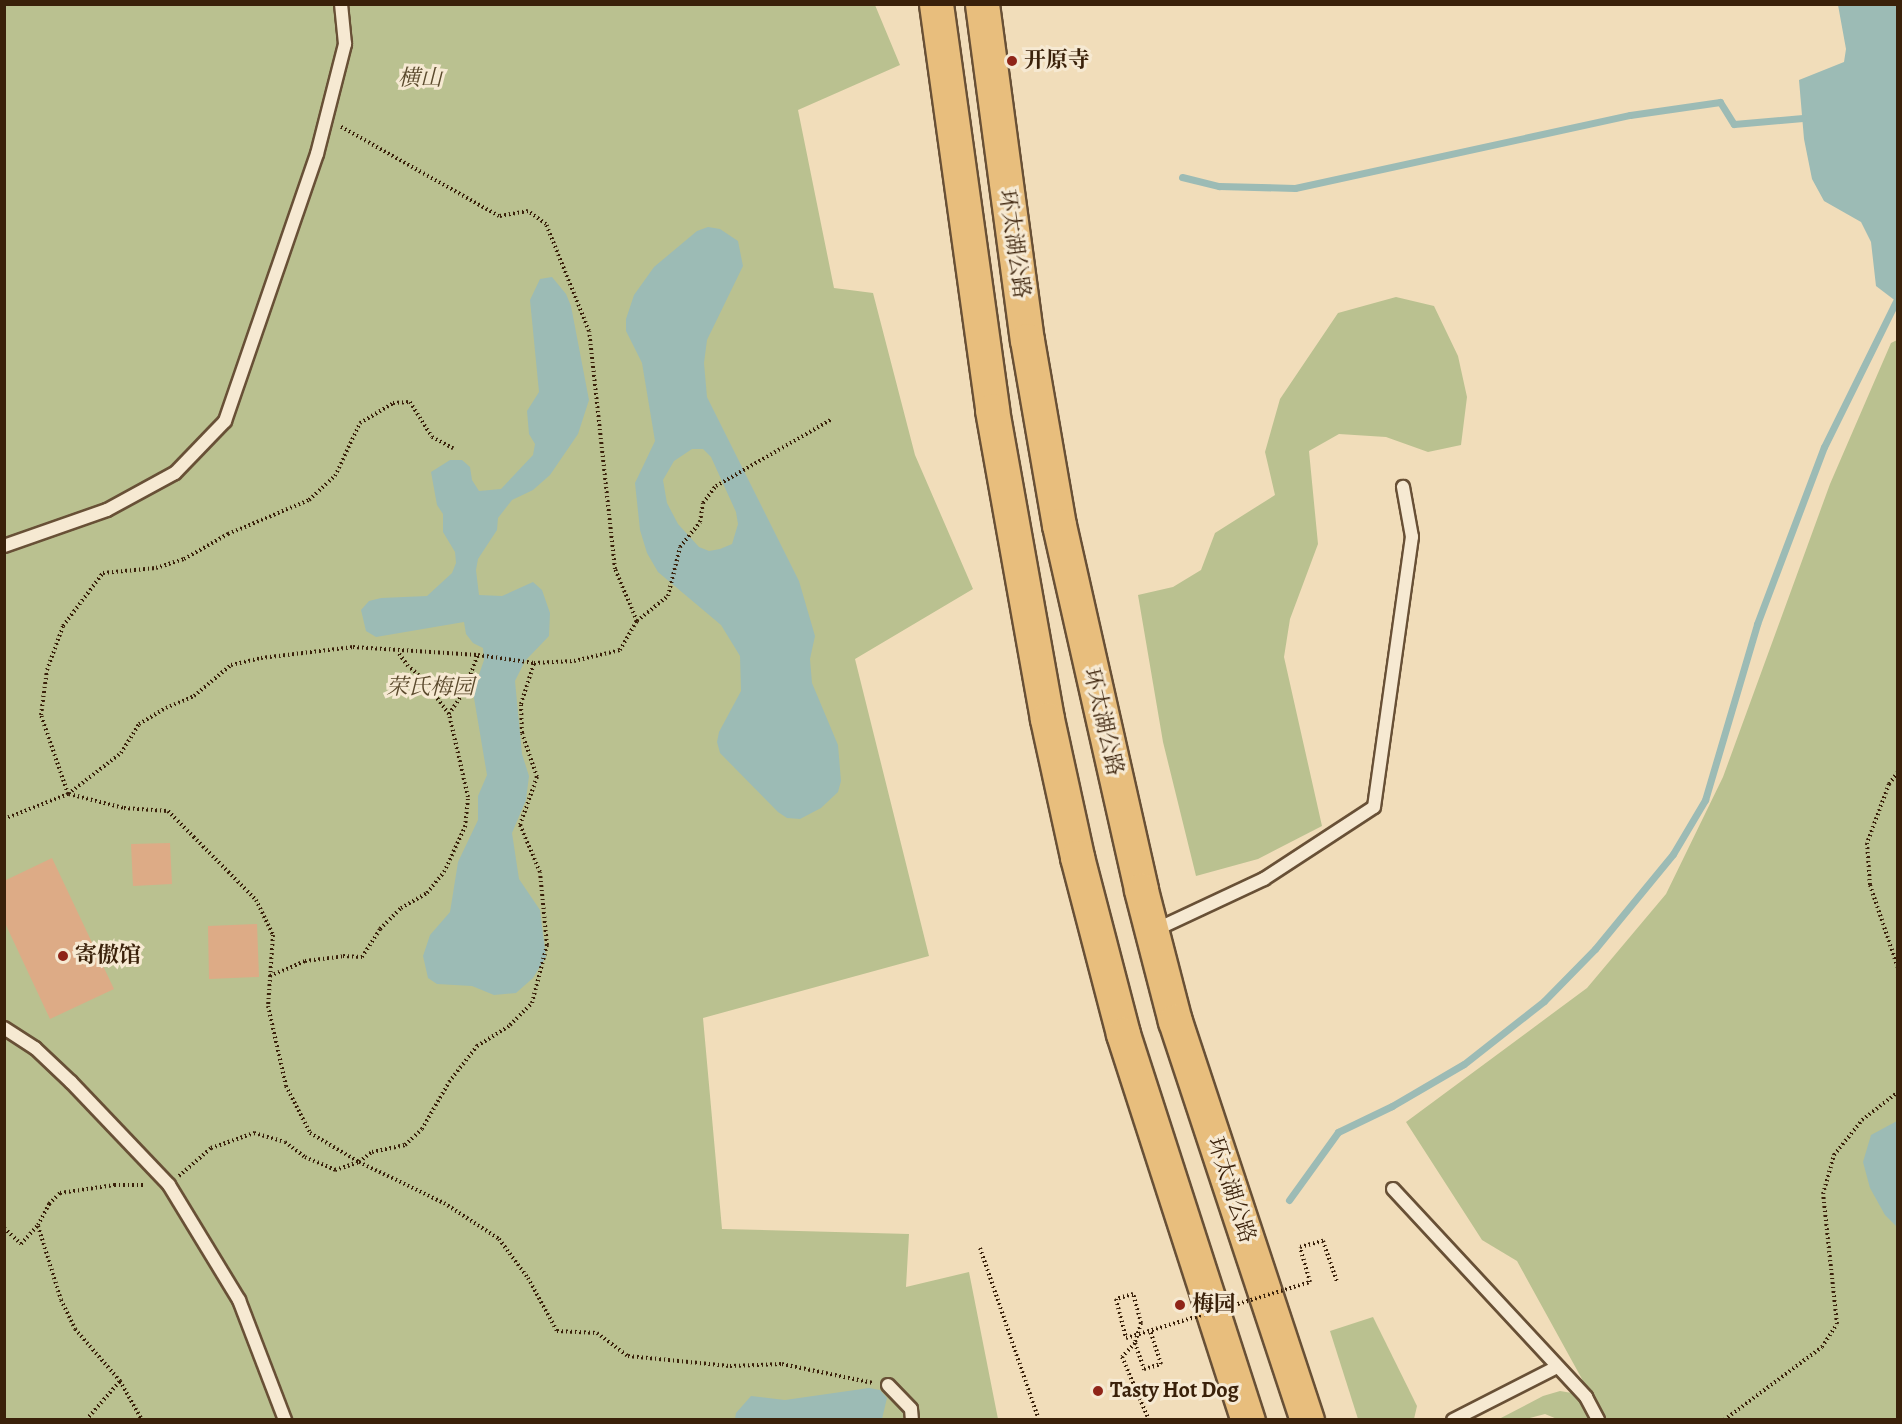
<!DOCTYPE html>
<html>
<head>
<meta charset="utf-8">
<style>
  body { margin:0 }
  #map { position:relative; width:1902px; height:1424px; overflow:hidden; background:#f1ddba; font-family:Alegreya,"Noto Serif SC",serif }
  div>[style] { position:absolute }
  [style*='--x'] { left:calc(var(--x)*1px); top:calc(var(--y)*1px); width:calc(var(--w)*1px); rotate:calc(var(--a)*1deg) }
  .green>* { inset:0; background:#bac190 }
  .water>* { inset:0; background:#9cbbb5 }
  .stream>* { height:7px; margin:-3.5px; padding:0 3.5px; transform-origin:3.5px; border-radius:3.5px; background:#9cbbb5 }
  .building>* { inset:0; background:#ddab86 }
  .path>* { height:4px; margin-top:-2px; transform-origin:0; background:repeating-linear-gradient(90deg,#3a210a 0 1.5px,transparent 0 4.5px) }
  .roads { filter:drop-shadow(2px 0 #685036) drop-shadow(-2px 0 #685036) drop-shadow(0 2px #685036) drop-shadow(0 -2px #685036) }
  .lane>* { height:12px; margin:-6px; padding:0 6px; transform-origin:6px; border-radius:6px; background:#f6e9d2 }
  .highway>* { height:33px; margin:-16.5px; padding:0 16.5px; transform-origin:16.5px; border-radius:16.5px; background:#e8be7d }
  .path-bridge>* { height:4px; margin-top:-2px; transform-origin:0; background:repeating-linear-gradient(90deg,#3a210a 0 1.5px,transparent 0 4.5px) }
  .dots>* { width:16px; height:16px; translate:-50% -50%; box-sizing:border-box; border:3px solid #f6e9d2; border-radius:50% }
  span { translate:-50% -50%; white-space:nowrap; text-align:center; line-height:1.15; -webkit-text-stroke:6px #f6e9d2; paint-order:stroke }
  .poi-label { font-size:22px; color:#3a210a; font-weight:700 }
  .left { translate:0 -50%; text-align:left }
  .park-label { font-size:22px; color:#5a492c; font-style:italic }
  .street-label { font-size:22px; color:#3a210a }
  .frame { position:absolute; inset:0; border:6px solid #3a210a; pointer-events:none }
</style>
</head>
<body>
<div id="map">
  <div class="green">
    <div style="clip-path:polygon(5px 5px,875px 5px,900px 65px,798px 110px,834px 288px,873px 293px,915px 455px,973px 589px,855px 659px,929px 956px,703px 1018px,722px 1229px,909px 1234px,906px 1287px,969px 1272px,998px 1419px,5px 1420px)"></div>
    <div style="clip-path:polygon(1396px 297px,1434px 306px,1458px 356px,1467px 397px,1461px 445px,1428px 452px,1386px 437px,1339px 434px,1309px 451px,1318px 544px,1290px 619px,1284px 657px,1322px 826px,1258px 859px,1196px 876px,1163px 742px,1138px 595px,1173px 587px,1201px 570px,1215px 533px,1275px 495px,1265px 452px,1280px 399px,1338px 313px)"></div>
    <div style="clip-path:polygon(1897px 340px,1897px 1419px,1604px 1419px,1517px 1261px,1482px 1240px,1406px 1122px,1587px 988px,1666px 894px,1723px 777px,1830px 484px,1891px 343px)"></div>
    <div style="clip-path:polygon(1373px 1317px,1417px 1406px,1414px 1419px,1358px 1419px,1330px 1331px)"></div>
    <div style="clip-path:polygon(1560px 1391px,1572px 1393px,1580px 1401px,1588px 1419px,1557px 1419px,1545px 1414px,1526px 1419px,1499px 1419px,1543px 1396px)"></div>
  </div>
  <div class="water">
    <div style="clip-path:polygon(1838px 5px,1897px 5px,1897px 302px,1876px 286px,1871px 242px,1861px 222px,1824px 201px,1812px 179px,1804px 139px,1799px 80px,1844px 62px,1846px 49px)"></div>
    <div style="clip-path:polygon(evenodd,708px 227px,720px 229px,738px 241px,743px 266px,707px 340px,704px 363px,707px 397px,799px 581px,815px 636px,810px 659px,812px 683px,838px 745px,841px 781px,838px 792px,821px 808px,800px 819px,787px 818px,778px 812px,720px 753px,717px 742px,719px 732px,741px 691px,740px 656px,721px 625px,658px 572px,647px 553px,640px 530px,635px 483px,655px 441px,642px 363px,626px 331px,626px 319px,634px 295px,654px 267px,697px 231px,708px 227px,692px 449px,703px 449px,711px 457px,736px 512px,738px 524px,732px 544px,720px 549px,709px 551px,699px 547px,678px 524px,667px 503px,663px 480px,674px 461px,692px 449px)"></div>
    <div style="clip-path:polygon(552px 277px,566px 294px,571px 306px,589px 400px,578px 434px,550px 475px,533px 490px,512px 500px,498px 518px,497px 530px,478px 559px,476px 570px,479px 595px,502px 596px,533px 582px,542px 590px,550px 613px,549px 636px,525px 661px,515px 681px,522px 754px,529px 776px,526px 800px,512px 833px,519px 879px,540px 910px,546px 957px,533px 978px,516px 993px,494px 995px,472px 986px,437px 984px,428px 978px,423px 956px,430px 935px,450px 912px,458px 862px,478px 820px,478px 796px,487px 775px,473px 692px,484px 660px,483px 648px,473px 643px,466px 634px,464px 622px,376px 637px,366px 631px,361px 610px,369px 601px,381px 598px,427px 596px,452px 573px,456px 563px,455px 552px,443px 532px,443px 514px,437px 505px,431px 472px,450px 460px,462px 460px,470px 467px,472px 480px,479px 491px,501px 489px,533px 455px,535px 444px,529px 434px,527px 411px,539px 392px,530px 300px,540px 279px)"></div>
    <div style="clip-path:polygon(1897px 1121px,1897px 1227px,1885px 1215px,1870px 1188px,1863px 1162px,1871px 1135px)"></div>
    <div style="clip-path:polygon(869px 1388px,880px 1390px,887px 1398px,882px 1419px,735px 1419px,736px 1413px,751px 1396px,785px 1400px)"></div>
  </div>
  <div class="stream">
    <div style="--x:1182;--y:177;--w:38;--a:14"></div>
    <div style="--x:1219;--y:186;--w:76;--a:1.5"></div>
    <div style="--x:1295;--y:188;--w:343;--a:-12.3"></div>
    <div style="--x:1630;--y:115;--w:91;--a:-8.2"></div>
    <div style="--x:1720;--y:102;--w:26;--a:58"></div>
    <div style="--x:1734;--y:124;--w:69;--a:-5"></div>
    <div style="--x:1289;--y:1200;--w:84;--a:-54.2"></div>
    <div style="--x:1338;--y:1132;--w:60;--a:-25.7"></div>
    <div style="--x:1392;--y:1106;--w:83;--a:-30.3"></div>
    <div style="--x:1464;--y:1064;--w:102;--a:-38.2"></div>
    <div style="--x:1544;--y:1001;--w:73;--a:-45.6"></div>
    <div style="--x:1595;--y:949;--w:123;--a:-50.6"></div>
    <div style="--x:1673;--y:854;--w:63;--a:-59.3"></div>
    <div style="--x:1705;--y:800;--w:184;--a:-73.5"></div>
    <div style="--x:1757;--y:624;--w:189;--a:-69.3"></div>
    <div style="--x:1824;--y:447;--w:163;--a:-63.7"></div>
  </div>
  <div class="building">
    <div style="clip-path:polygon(170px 843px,172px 884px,133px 886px,131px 844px)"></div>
    <div style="clip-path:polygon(52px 858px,114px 989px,50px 1019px,4px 921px,4px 881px)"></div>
    <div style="clip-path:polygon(257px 924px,259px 977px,209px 979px,208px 926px)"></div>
  </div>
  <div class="path">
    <div style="--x:637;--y:621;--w:40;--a:-39"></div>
    <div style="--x:668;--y:596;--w:50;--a:-76.2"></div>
    <div style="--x:680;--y:547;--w:32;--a:-51"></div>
    <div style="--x:700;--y:522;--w:19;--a:-81"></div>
    <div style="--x:703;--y:503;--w:21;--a:-53"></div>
    <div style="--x:716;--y:486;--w:134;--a:-30"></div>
    <div style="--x:449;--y:714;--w:23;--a:-56"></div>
    <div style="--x:462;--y:695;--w:43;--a:-68.2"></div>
    <div style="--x:1898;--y:772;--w:15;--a:127"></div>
    <div style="--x:1889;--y:784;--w:63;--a:110.4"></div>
    <div style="--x:1867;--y:843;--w:42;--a:85.9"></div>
    <div style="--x:1870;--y:885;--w:88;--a:71.4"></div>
    <div style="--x:68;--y:794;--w:83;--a:-108.9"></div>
    <div style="--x:41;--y:715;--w:45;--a:-82.4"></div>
    <div style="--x:47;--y:670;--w:47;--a:-70"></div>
    <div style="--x:63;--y:626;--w:66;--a:-53"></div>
    <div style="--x:103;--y:573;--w:53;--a:-5.4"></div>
    <div style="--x:156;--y:568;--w:29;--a:-18"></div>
    <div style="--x:184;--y:559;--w:51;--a:-29.6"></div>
    <div style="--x:228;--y:534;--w:88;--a:-22.8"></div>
    <div style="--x:309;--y:500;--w:35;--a:-43"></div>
    <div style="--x:335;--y:476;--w:59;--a:-64.7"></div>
    <div style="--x:360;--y:423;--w:39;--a:-31"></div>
    <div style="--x:393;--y:403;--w:17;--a:-3"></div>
    <div style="--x:410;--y:402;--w:41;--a:57.8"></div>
    <div style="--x:432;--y:437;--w:24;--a:28"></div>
    <div style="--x:69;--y:794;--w:57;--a:14.3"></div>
    <div style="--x:124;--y:808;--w:44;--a:3.9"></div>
    <div style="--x:168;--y:811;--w:125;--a:45.3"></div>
    <div style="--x:256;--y:900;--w:39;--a:64"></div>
    <div style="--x:273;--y:935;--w:71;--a:94"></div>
    <div style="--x:268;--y:1006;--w:82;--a:77.3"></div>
    <div style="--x:286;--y:1086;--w:53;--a:62.9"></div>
    <div style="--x:310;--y:1133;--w:57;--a:30.6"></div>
    <div style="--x:359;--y:1162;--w:94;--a:25.8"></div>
    <div style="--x:444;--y:1203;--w:66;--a:33.2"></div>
    <div style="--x:499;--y:1239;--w:49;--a:53.4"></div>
    <div style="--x:528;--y:1278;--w:60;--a:61.3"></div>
    <div style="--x:557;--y:1331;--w:40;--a:2.9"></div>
    <div style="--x:597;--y:1333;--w:39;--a:37"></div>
    <div style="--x:628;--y:1356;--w:102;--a:5.6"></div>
    <div style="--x:730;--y:1366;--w:52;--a:-2.2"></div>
    <div style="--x:782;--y:1364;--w:93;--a:11.8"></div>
    <div style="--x:4;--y:819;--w:69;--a:-21.3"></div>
    <div style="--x:68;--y:794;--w:67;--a:-37.7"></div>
    <div style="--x:121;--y:753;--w:34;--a:-58"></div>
    <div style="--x:139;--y:724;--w:31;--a:-31"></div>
    <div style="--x:166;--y:708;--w:30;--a:-23"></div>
    <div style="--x:194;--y:696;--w:48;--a:-40"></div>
    <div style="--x:231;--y:665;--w:31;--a:-13"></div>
    <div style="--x:261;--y:658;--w:93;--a:-6.8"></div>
    <div style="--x:353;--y:647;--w:125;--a:3.7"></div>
    <div style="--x:478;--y:655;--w:57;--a:8.1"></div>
    <div style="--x:534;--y:663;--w:40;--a:-2.9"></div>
    <div style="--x:574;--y:661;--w:47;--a:-13.4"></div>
    <div style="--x:620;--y:650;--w:34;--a:-60"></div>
    <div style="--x:637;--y:621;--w:56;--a:-112.9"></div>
    <div style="--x:615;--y:569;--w:239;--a:-96.2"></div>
    <div style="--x:589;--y:331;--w:115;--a:-111.9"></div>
    <div style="--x:546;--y:224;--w:22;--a:-144"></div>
    <div style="--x:528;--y:211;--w:29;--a:170"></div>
    <div style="--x:499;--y:216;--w:183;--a:-150.5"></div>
    <div style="--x:270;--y:976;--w:38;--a:-23"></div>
    <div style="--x:305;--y:961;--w:38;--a:-7"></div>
    <div style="--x:343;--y:956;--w:19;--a:3"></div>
    <div style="--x:362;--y:957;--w:33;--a:-57"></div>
    <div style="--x:380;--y:929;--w:30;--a:-45"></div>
    <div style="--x:401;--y:908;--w:30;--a:-30"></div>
    <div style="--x:427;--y:893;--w:27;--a:-51"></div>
    <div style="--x:444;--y:872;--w:50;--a:-65"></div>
    <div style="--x:465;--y:827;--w:30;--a:-84"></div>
    <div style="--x:468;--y:797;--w:85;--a:-102.9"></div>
    <div style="--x:449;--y:714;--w:45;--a:-126.9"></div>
    <div style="--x:422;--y:678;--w:18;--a:-139"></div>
    <div style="--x:408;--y:666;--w:17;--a:-126"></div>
    <div style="--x:179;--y:1176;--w:43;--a:-41.2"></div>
    <div style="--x:211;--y:1148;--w:46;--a:-19.2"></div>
    <div style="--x:254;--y:1133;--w:32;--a:16"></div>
    <div style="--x:285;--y:1142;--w:25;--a:37"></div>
    <div style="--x:305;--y:1157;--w:33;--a:23"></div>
    <div style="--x:335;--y:1170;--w:25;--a:-18"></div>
    <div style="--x:359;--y:1162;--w:16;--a:-38"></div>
    <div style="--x:372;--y:1152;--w:34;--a:-12"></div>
    <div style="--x:405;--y:1145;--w:23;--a:-43"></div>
    <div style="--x:422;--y:1129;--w:54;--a:-60.1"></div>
    <div style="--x:449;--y:1082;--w:46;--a:-52.1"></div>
    <div style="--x:477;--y:1046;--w:39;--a:-32"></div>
    <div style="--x:510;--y:1025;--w:31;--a:-45"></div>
    <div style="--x:532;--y:1003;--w:60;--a:-75.5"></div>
    <div style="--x:547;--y:945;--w:73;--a:-95.5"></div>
    <div style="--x:540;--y:872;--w:51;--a:-113.1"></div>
    <div style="--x:520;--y:825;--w:51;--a:-70.5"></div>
    <div style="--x:537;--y:777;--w:46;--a:-108.8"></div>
    <div style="--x:522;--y:733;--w:29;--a:-92"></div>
    <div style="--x:521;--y:704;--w:43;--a:-72.4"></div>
    <div style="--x:38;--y:1226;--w:77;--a:72.7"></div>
    <div style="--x:61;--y:1300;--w:32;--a:64"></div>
    <div style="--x:75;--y:1329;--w:69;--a:49.1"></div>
    <div style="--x:120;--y:1381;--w:45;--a:60.6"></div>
    <div style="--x:4;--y:1228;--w:23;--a:43"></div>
    <div style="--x:21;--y:1244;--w:25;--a:-48"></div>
    <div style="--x:38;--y:1225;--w:24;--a:-62"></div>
    <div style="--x:49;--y:1204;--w:16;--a:-45"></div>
    <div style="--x:60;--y:1193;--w:55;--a:-8.4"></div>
    <div style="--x:114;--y:1185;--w:31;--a:0"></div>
    <div style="--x:980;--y:1248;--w:182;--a:71.1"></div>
    <div style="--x:1141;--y:1323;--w:21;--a:107"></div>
    <div style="--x:1135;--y:1343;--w:19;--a:133"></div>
    <div style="--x:1122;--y:1357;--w:69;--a:66.8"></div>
    <div style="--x:1135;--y:1343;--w:28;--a:71"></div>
    <div style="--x:1144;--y:1369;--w:18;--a:-16"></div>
    <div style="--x:1161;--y:1364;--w:35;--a:-108"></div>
    <div style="--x:86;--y:1420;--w:52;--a:-48.9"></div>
    <div style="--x:1724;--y:1420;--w:122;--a:-36.7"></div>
    <div style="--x:1822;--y:1347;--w:27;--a:-57"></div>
    <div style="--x:1837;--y:1324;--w:131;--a:-96.1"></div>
    <div style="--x:1823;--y:1194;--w:41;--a:-74.2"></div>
    <div style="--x:1834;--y:1155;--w:45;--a:-51.3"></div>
    <div style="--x:1862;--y:1120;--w:46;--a:-37.9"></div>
  </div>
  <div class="roads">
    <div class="lane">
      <div style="--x:4;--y:546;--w:109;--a:-19.3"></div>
      <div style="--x:107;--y:510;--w:77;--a:-28.6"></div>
      <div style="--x:175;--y:473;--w:72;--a:-46.1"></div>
      <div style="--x:225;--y:421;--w:282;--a:-71"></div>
      <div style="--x:317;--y:154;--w:114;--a:-75.7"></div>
      <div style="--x:345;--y:44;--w:40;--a:-95.7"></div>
      <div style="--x:1153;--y:931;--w:123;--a:-25.1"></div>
      <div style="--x:1264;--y:879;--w:131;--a:-33.2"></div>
      <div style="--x:1374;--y:807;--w:273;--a:-82"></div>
      <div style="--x:1412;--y:537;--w:51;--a:-100.2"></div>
      <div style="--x:4;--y:1028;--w:37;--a:33"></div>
      <div style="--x:35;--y:1048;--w:50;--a:43.4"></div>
      <div style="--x:71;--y:1082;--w:142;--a:46.4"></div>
      <div style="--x:169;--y:1185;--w:135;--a:58.7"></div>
      <div style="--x:239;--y:1300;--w:129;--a:69"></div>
      <div style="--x:1393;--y:1189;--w:284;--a:47.1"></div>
      <div style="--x:1586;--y:1397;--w:26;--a:62"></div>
      <div style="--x:888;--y:1385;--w:33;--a:46"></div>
      <div style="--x:911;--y:1409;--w:11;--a:85"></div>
      <div style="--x:1453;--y:1420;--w:117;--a:-27"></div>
    </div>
    <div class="highway">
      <div style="--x:936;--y:4;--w:410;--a:82.1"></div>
      <div style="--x:992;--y:410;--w:314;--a:79.9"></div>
      <div style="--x:1047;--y:719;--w:141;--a:77.7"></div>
      <div style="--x:1077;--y:857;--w:183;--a:75.4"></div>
      <div style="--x:1123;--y:1034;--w:406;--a:72.1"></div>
      <div style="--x:982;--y:4;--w:339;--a:82.4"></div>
      <div style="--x:1027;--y:340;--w:188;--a:80.2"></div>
      <div style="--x:1059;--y:525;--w:374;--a:77.3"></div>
      <div style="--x:1141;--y:890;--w:135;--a:75.5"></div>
      <div style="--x:1175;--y:1021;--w:420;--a:71.7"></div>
    </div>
  </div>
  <div class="path-bridge">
    <div style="--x:1141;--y:1323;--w:30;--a:-105"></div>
    <div style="--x:1133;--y:1294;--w:18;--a:164"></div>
    <div style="--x:1116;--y:1299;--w:40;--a:75.6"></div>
    <div style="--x:1126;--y:1338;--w:192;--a:-16.9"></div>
    <div style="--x:1310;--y:1282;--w:36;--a:-106"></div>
    <div style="--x:1300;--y:1247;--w:24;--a:-15"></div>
    <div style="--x:1323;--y:1241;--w:43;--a:71.1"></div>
  </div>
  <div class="dots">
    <div style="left:1012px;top:61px;background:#8f2418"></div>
    <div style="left:63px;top:956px;background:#8f2418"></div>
    <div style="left:1180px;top:1305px;background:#8f2418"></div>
    <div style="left:1098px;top:1391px;background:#8f2418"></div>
  </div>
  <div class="poi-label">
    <span class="left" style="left:1024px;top:61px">开原寺</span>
    <span class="left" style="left:75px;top:956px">寄傲馆</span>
    <span class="left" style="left:1192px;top:1305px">梅园</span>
    <span class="left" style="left:1110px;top:1391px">Tasty Hot Dog</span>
  </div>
  <div class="park-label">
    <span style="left:420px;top:79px">横山</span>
    <span style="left:430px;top:688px">荣氏梅园</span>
  </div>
  <div class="street-label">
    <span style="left:1014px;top:244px;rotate:82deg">环太湖公路</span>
    <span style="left:1103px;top:722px;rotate:77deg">环太湖公路</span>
    <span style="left:1231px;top:1190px;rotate:72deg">环太湖公路</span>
  </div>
  <div class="frame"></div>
</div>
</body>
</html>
